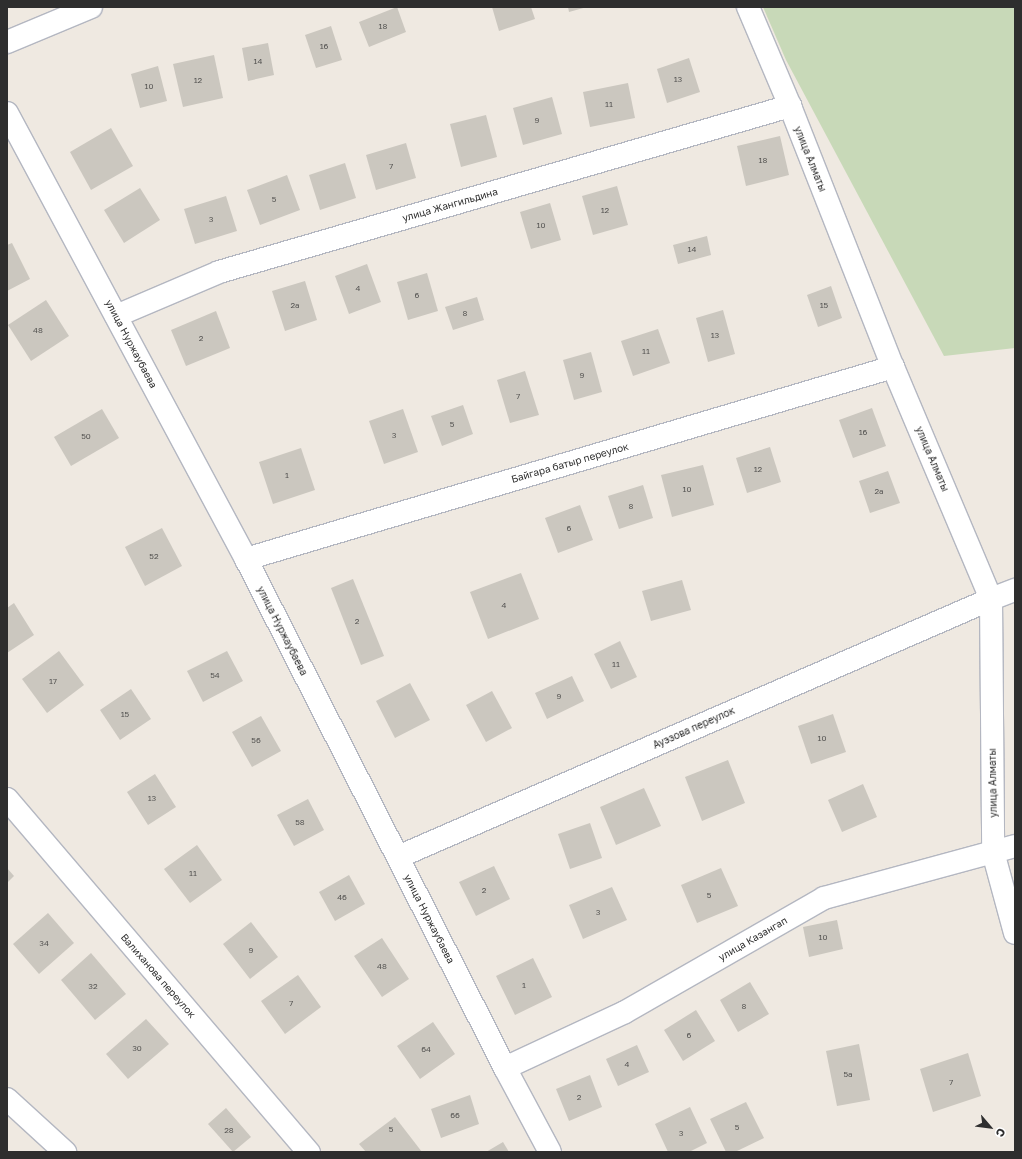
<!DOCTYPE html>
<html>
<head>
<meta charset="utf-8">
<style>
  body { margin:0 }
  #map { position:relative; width:1022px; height:1159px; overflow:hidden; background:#efe9e1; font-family:"Golos Text",sans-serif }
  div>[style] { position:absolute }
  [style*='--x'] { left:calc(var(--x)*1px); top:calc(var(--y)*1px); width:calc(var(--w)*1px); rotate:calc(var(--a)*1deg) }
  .cemetery>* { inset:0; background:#c8d9b8 }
  .building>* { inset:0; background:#cbc7bf }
  .roads { filter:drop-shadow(1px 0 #b4b7c1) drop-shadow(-1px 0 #b4b7c1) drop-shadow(0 1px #b4b7c1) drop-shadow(0 -1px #b4b7c1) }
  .street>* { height:22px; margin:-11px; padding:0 11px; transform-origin:11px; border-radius:11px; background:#fff }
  span { translate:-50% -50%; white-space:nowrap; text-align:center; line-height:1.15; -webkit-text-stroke:3px #fff; paint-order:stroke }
  .number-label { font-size:8px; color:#555452 }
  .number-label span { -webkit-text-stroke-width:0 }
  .street-label { font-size:10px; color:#2e2e2e }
  .frame { position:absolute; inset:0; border:8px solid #2e2e2e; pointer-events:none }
  .north { position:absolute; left:970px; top:1107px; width:40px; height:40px; -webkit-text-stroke:3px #fff; paint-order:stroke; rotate:118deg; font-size:11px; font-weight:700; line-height:16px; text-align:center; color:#2e2e2e }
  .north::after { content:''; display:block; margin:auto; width:14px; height:18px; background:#2e2e2e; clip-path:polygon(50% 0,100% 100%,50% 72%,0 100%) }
</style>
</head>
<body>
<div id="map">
  <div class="cemetery">
    <div style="clip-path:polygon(763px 7px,1015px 7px,1015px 348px,944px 356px,786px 60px)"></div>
  </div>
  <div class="building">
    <div style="clip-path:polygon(397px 7px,406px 32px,369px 47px,359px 22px)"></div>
    <div style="clip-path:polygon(492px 7px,531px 7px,535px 19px,499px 31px)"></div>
    <div style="clip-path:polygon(568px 7px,587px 7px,569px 12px)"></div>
    <div style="clip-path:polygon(331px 26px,342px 60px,316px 68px,305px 35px)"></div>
    <div style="clip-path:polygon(268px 43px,274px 75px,248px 81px,242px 48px)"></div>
    <div style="clip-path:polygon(214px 55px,223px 98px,183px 107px,173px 64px)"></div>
    <div style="clip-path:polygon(689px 58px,700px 92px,667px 103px,657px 69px)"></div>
    <div style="clip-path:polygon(158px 66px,167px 101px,140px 108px,131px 74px)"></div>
    <div style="clip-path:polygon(628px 83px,635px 118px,590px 127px,583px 92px)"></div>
    <div style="clip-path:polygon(552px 97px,562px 134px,523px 145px,513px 108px)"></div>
    <div style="clip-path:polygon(486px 115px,497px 157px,461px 167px,450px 124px)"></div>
    <div style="clip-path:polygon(111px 128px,133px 166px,91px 190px,70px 152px)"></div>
    <div style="clip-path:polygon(780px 136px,789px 175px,746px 186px,737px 146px)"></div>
    <div style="clip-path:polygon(406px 143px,416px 178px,376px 190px,366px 155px)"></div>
    <div style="clip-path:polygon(345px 163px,356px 198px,320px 210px,309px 175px)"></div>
    <div style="clip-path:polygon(287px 175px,300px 210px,260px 225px,247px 190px)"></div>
    <div style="clip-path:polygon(617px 186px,628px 225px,593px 235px,582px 196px)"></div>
    <div style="clip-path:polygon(140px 188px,160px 220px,124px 243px,104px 210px)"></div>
    <div style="clip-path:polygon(226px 196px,237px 231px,195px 244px,184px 209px)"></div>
    <div style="clip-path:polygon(550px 203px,561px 240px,531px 249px,520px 212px)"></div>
    <div style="clip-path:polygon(707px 236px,711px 255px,678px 264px,673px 245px)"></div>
    <div style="clip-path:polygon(12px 243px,30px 279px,7px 291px,7px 245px)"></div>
    <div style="clip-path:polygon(367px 264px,381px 302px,349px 314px,335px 276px)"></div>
    <div style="clip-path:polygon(427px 273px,438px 311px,408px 320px,397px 282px)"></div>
    <div style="clip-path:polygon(305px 281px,317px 320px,285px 331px,272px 291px)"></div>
    <div style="clip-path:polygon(831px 286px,842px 318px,818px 327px,807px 295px)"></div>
    <div style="clip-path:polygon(477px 297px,484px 320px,453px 330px,445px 307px)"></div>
    <div style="clip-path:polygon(46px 300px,69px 336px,31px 361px,8px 325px)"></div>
    <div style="clip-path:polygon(723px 310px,735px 354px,708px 362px,696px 318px)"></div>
    <div style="clip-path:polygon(216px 311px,230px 348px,186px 366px,171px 330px)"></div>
    <div style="clip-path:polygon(658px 329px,670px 363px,633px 376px,621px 341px)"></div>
    <div style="clip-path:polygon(591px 352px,602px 392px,574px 400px,563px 360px)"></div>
    <div style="clip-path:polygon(525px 371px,539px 415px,510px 423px,497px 380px)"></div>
    <div style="clip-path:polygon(463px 405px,473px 434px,442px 446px,431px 416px)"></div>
    <div style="clip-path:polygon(872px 408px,886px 446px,853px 458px,839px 420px)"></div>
    <div style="clip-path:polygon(102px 409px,119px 438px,71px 466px,54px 437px)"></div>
    <div style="clip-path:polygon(403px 409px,418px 452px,384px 464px,369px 421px)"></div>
    <div style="clip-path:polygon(770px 447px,781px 482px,747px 493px,736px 458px)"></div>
    <div style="clip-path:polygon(301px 448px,315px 490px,273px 504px,259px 462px)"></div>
    <div style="clip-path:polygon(703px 465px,714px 505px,672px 517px,661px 475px)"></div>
    <div style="clip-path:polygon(888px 471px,900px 503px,870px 513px,859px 481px)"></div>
    <div style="clip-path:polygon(643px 485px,653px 518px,619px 529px,608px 496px)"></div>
    <div style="clip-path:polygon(580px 505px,593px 540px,558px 553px,545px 518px)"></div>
    <div style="clip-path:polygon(162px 528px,182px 566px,145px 586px,125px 547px)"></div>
    <div style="clip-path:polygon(521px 573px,539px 619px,488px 639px,470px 592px)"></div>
    <div style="clip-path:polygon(353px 579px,384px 656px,361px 665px,331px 588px)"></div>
    <div style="clip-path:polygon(682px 580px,691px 610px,651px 621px,642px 591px)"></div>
    <div style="clip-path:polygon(14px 603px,34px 635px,7px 653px,7px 608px)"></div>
    <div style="clip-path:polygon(620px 641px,637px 677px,611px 689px,594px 654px)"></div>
    <div style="clip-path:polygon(59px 651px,84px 685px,47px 713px,22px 679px)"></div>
    <div style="clip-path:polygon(227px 651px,243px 681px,203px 702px,187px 671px)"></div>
    <div style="clip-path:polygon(572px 676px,584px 701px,547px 719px,535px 693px)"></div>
    <div style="clip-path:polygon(410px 683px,430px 720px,395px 738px,376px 701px)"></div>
    <div style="clip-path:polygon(131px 689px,151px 719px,120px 740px,100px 710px)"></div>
    <div style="clip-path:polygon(492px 691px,512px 728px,486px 742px,466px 705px)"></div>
    <div style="clip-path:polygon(833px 714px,846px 752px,811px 764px,798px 726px)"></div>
    <div style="clip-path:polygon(261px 716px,281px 751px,252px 767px,232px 732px)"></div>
    <div style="clip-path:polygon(728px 760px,745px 803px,702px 821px,685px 777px)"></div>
    <div style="clip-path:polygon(155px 774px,176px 807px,148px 825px,127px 792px)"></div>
    <div style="clip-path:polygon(863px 784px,877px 817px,842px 832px,828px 800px)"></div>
    <div style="clip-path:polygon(644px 788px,661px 826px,616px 845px,600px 807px)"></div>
    <div style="clip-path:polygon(308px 799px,324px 830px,294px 846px,277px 815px)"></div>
    <div style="clip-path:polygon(590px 823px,602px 858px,570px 869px,558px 834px)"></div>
    <div style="clip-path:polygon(197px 845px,222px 880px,190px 903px,164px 869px)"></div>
    <div style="clip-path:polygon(494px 866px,510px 899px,476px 916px,459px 882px)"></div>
    <div style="clip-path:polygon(7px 868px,14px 876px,7px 883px)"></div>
    <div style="clip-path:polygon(721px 868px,738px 906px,697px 923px,681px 885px)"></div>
    <div style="clip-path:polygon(349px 875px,365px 904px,335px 921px,319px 892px)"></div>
    <div style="clip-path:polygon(612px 887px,627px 920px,583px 939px,569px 905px)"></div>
    <div style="clip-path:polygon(48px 913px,74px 943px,39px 974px,13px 944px)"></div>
    <div style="clip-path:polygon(837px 920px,843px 949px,809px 957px,803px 927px)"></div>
    <div style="clip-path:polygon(251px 922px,278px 957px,250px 979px,223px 944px)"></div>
    <div style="clip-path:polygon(382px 938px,409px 979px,382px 997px,354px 956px)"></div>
    <div style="clip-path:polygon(91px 953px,126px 994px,95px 1020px,61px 980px)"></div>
    <div style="clip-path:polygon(533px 958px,552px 997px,515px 1015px,496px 976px)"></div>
    <div style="clip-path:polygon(298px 975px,321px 1007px,285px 1034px,261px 1001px)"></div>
    <div style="clip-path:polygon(750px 982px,769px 1014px,738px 1032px,720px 1000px)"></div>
    <div style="clip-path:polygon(696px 1010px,715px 1041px,683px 1061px,664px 1030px)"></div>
    <div style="clip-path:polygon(146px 1019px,169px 1044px,128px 1079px,106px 1054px)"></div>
    <div style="clip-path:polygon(433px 1022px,455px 1054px,420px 1079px,397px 1046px)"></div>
    <div style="clip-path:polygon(859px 1044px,870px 1100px,837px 1106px,826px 1051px)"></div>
    <div style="clip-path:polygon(637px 1045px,649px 1072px,618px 1086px,606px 1059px)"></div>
    <div style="clip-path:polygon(968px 1053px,981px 1096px,933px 1112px,920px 1069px)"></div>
    <div style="clip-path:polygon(590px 1075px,602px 1107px,569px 1121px,556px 1089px)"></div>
    <div style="clip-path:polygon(470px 1095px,479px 1124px,441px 1138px,431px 1109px)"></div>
    <div style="clip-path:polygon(746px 1102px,764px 1138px,735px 1152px,726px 1152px,710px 1119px)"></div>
    <div style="clip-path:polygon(690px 1107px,707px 1143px,689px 1152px,668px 1152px,655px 1124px)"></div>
    <div style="clip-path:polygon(226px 1108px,251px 1137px,233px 1152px,208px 1124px)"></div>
    <div style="clip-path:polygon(395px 1117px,422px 1152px,366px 1152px,359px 1144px)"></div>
    <div style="clip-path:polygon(503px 1142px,509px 1152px,486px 1152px)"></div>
  </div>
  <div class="roads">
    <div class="street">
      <div style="--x:748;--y:7;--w:108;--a:67"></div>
      <div style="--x:790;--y:106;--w:281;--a:68.5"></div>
      <div style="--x:893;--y:367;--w:252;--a:67.1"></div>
      <div style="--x:991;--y:599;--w:253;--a:89.5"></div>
      <div style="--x:993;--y:852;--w:84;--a:74.8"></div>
      <div style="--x:7;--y:42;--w:91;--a:-22.6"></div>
      <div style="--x:7;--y:113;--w:506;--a:61.81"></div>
      <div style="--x:246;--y:559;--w:571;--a:63.03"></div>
      <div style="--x:505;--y:1068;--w:95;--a:61.8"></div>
      <div style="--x:116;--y:316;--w:112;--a:-23.1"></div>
      <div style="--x:219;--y:272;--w:595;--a:-16.21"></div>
      <div style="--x:246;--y:559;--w:675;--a:-16.53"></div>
      <div style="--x:7;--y:799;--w:465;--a:49.5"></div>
      <div style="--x:398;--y:857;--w:647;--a:-23.51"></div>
      <div style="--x:991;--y:599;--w:26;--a:-21"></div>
      <div style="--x:505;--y:1068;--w:132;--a:-25"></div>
      <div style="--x:625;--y:1012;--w:229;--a:-29.8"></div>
      <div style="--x:824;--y:898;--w:198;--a:-15.2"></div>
      <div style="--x:7;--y:1099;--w:79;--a:42.4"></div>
    </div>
  </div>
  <div class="number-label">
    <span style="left:383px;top:27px">18</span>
    <span style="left:324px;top:47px">16</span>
    <span style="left:258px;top:62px">14</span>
    <span style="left:678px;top:80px">13</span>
    <span style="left:198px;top:81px">12</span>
    <span style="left:149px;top:87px">10</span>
    <span style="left:609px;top:105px">11</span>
    <span style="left:537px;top:121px">9</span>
    <span style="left:763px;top:161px">18</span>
    <span style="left:391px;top:167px">7</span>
    <span style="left:274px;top:200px">5</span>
    <span style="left:605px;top:211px">12</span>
    <span style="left:211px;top:220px">3</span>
    <span style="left:541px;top:226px">10</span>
    <span style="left:692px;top:250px">14</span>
    <span style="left:358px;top:289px">4</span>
    <span style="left:417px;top:296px">6</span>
    <span style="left:295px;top:306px">2а</span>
    <span style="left:824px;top:306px">15</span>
    <span style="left:465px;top:314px">8</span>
    <span style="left:38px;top:331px">48</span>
    <span style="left:715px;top:336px">13</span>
    <span style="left:201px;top:339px">2</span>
    <span style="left:646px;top:352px">11</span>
    <span style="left:582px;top:376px">9</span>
    <span style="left:518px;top:397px">7</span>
    <span style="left:452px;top:425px">5</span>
    <span style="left:863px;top:433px">16</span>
    <span style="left:394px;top:436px">3</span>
    <span style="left:86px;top:437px">50</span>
    <span style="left:758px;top:470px">12</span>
    <span style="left:287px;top:476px">1</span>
    <span style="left:687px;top:490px">10</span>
    <span style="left:879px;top:492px">2а</span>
    <span style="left:631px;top:507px">8</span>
    <span style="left:569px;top:529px">6</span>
    <span style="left:154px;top:557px">52</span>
    <span style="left:504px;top:606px">4</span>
    <span style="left:357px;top:622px">2</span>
    <span style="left:616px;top:665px">11</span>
    <span style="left:215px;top:676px">54</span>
    <span style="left:53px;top:682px">17</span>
    <span style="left:559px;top:697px">9</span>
    <span style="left:125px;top:715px">15</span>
    <span style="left:822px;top:739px">10</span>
    <span style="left:256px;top:741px">56</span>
    <span style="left:152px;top:799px">13</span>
    <span style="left:300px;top:823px">58</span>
    <span style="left:193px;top:874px">11</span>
    <span style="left:484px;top:891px">2</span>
    <span style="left:709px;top:896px">5</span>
    <span style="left:342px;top:898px">46</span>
    <span style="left:598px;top:913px">3</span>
    <span style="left:823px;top:938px">10</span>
    <span style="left:44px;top:944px">34</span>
    <span style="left:251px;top:951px">9</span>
    <span style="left:382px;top:967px">48</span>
    <span style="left:524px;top:986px">1</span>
    <span style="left:93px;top:987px">32</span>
    <span style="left:291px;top:1004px">7</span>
    <span style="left:744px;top:1007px">8</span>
    <span style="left:689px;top:1036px">6</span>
    <span style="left:137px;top:1049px">30</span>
    <span style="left:426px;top:1050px">64</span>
    <span style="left:627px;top:1065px">4</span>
    <span style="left:848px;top:1075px">5а</span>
    <span style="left:951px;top:1083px">7</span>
    <span style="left:579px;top:1098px">2</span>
    <span style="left:455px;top:1116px">66</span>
    <span style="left:737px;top:1128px">5</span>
    <span style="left:391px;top:1130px">5</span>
    <span style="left:229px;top:1131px">28</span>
    <span style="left:681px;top:1134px">3</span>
  </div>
  <div class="street-label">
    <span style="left:810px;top:159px;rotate:68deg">улица Алматы</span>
    <span style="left:450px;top:205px;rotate:-16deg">улица Жангильдина</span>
    <span style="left:131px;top:344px;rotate:62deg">улица Нуржаубаева</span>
    <span style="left:932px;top:459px;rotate:67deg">улица Алматы</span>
    <span style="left:570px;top:463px;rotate:-16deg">Байгара батыр переулок</span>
    <span style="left:282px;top:631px;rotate:63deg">улица Нуржаубаева</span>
    <span style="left:694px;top:728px;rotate:-24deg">Ауэзова переулок</span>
    <span style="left:993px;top:783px;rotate:-91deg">улица Алматы</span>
    <span style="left:429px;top:919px;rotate:63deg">улица Нуржаубаева</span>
    <span style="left:753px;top:939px;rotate:-30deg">улица Казангап</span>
    <span style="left:158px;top:976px;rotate:49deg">Валиханова переулок</span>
  </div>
  <div class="frame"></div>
  <div class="north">С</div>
</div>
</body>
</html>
